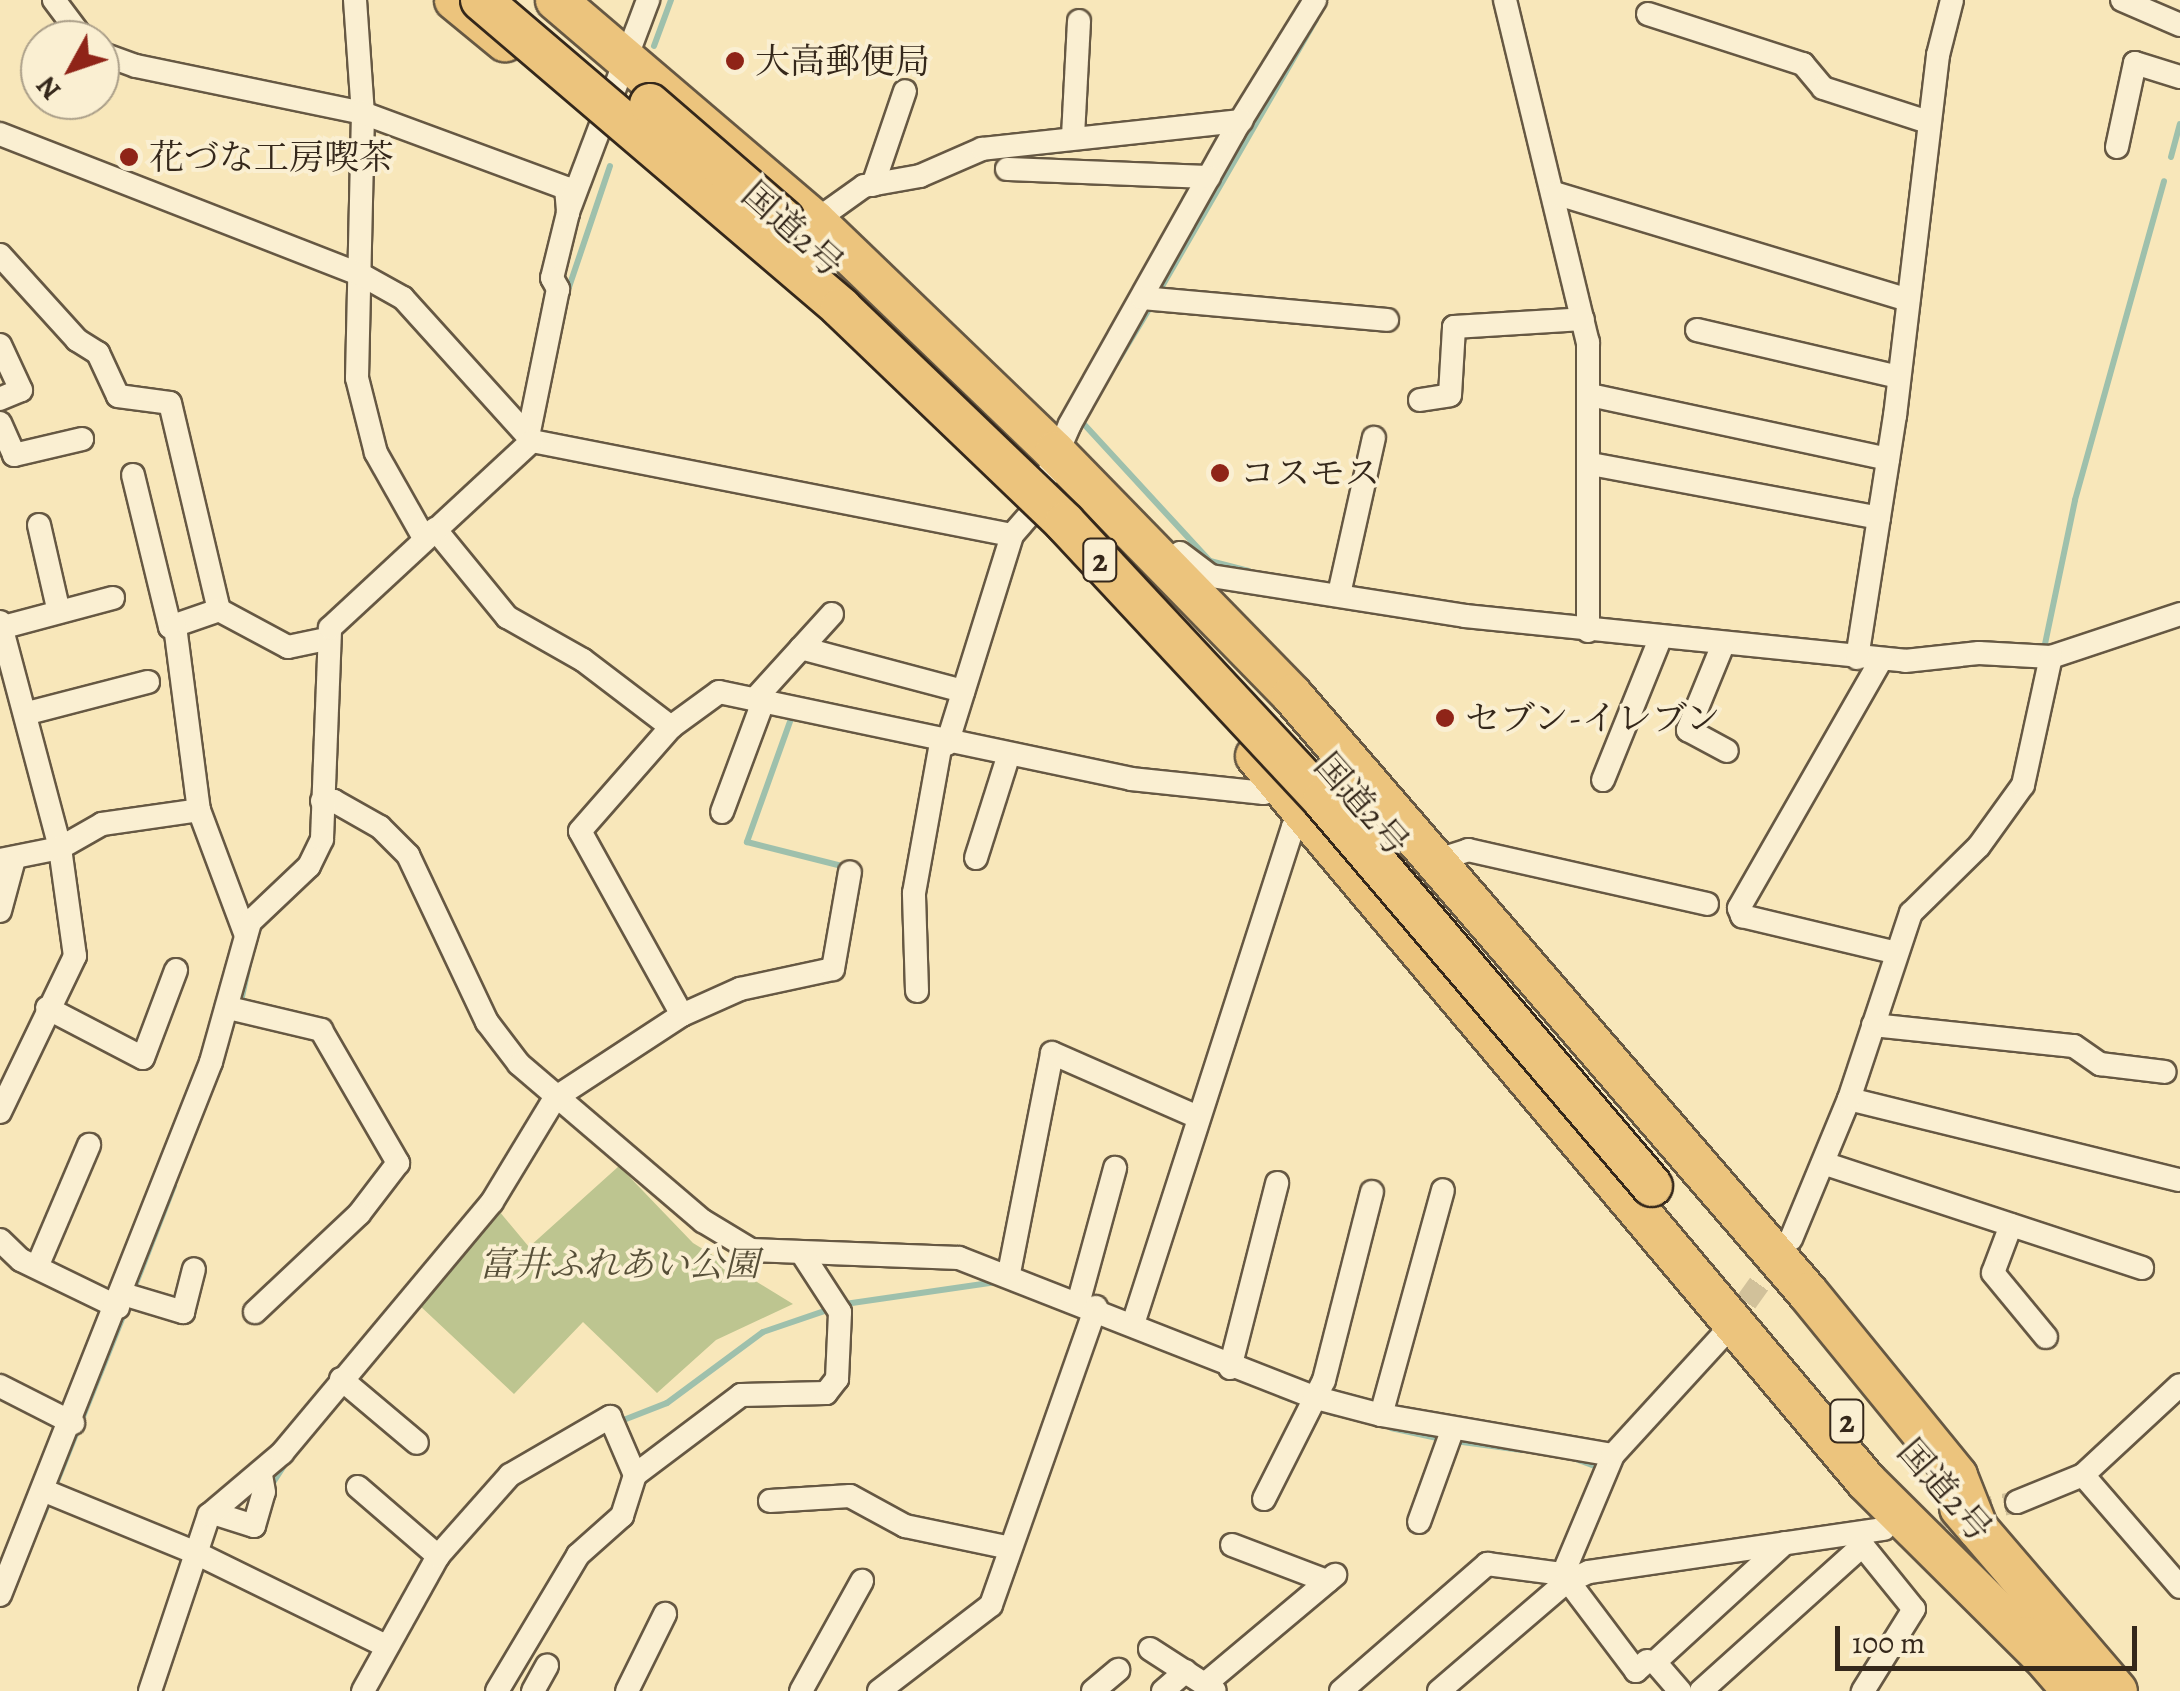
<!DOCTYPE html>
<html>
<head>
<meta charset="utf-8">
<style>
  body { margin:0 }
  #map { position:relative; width:2180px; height:1691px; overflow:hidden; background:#f8e7ba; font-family:Alegreya,"Noto Serif JP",serif }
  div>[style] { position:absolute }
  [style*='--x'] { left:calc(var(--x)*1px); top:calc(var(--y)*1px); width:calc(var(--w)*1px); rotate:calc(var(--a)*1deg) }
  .green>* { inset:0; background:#bdc590 }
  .stream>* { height:6px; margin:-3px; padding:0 3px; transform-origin:3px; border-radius:3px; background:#9ec0ac }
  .minor-tunnel>* { height:22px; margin-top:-11px; transform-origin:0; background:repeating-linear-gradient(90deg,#d1c19a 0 22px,transparent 0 33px) }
  .roads { filter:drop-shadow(2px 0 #665843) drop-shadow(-2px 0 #665843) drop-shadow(0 2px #665843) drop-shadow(0 -2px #665843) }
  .minor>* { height:22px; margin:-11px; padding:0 11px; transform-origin:11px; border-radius:11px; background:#faefd2 }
  .trunk>* { height:40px; margin:-20px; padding:0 20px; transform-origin:20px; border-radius:20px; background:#ecc47d }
  .bridges { filter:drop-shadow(2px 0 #35281b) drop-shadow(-2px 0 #35281b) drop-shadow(0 2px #35281b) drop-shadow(0 -2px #35281b) }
  .trunk-bridge>* { height:40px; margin:-20px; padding:0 20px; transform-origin:20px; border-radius:20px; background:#ecc47d }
  .dots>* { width:28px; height:28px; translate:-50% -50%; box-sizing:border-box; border:5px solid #faefd2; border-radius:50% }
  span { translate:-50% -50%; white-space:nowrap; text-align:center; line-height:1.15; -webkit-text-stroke:8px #faefd2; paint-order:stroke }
  .shield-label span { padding:2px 8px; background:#faefd2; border:2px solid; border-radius:8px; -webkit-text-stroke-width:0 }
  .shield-label { font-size:32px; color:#35281b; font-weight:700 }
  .poi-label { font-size:35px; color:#35281b }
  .left { translate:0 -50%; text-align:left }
  .street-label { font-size:35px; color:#35281b }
  .park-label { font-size:35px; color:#574f38; font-style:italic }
  .north { position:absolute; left:20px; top:20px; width:100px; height:100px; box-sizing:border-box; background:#faefd2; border:2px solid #ab9f89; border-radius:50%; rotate:230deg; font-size:28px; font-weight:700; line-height:40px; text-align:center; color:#35281b }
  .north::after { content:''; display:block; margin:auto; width:35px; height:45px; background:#8f2418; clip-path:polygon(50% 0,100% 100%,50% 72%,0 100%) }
  .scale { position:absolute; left:1835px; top:1626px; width:302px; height:45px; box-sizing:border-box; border:5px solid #35281b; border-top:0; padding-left:12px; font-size:30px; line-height:35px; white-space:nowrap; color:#35281b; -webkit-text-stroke:8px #faefd2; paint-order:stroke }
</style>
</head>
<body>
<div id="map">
  <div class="green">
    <div style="clip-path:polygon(619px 1166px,693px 1243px,793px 1304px,716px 1340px,657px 1393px,583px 1322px,514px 1394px,418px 1304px,499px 1211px,529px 1247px)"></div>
  </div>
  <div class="stream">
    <div style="--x:654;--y:46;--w:49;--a:-69.7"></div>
    <div style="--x:2171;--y:157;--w:34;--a:-75"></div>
    <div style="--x:567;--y:293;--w:134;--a:-71.3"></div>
    <div style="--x:1157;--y:295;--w:318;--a:-60"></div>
    <div style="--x:1116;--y:364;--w:68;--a:-58.9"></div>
    <div style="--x:1082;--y:422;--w:189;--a:47.4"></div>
    <div style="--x:1210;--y:561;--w:40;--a:14.4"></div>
    <div style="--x:2045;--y:644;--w:147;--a:-78.2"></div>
    <div style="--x:2075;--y:500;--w:331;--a:-74.4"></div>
    <div style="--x:792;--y:716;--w:134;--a:109.7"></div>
    <div style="--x:747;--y:842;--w:102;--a:14.2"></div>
    <div style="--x:240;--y:1006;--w:43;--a:-77.9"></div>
    <div style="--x:133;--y:1291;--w:113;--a:-68.7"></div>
    <div style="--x:1281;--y:1396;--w:57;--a:18.4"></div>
    <div style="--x:621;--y:1421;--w:49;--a:-21.4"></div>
    <div style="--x:667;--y:1403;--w:119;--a:-36.5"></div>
    <div style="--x:763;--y:1332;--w:87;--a:-18.9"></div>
    <div style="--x:845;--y:1304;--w:153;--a:-8.3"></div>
    <div style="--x:1391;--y:1428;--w:52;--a:12.2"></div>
    <div style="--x:1455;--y:1441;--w:67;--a:7.8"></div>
    <div style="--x:1573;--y:1458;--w:23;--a:20"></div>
    <div style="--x:272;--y:1484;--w:27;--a:-57"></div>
    <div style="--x:42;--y:1519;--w:223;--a:-68.2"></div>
  </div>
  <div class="minor-tunnel">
    <div style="--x:1727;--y:1329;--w:98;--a:-54.5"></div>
    <div style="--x:1907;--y:1525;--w:112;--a:-11.8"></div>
  </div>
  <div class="roads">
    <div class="minor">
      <div style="--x:54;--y:0;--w:50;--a:53.1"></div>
      <div style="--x:355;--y:0;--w:113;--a:86"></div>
      <div style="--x:363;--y:113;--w:265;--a:91.3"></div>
      <div style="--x:357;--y:378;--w:77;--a:75.8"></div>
      <div style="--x:376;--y:453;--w:98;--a:60.5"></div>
      <div style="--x:1505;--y:0;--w:352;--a:76.4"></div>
      <div style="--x:1588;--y:342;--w:289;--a:90"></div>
      <div style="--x:2122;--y:0;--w:63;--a:23.3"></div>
      <div style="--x:1648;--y:14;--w:163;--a:17.9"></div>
      <div style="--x:1803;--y:64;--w:31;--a:50"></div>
      <div style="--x:1823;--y:88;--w:110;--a:17.9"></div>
      <div style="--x:100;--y:53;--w:38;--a:20"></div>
      <div style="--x:136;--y:66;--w:232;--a:11.7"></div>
      <div style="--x:363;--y:113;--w:216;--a:20.3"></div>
      <div style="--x:566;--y:188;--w:25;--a:85"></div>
      <div style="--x:568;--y:213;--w:67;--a:103.8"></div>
      <div style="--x:552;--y:278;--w:13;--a:61"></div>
      <div style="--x:558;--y:289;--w:150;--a:101.5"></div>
      <div style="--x:0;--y:134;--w:386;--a:21.3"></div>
      <div style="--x:360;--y:274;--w:49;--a:29.2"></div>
      <div style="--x:403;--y:298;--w:193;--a:47.9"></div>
      <div style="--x:532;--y:441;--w:489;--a:11.1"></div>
      <div style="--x:1012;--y:535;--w:29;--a:-49"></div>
      <div style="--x:1031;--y:513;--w:97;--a:-66.3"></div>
      <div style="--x:1070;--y:424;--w:334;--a:-60.7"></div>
      <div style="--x:1233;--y:133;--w:156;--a:-58.3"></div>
      <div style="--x:1073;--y:136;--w:115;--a:-87"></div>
      <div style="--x:2117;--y:147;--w:86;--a:-77.9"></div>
      <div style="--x:2135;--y:63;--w:47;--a:17.3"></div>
      <div style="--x:1007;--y:169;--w:202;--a:2.3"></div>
      <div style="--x:873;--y:185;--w:99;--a:-71.2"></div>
      <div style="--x:1554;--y:193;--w:370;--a:16.8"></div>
      <div style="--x:568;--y:212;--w:227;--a:-69.3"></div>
      <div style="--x:815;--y:221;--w:60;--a:-35.5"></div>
      <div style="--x:864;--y:186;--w:57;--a:-10.1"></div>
      <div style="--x:920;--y:176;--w:68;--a:-23.5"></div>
      <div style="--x:982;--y:149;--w:261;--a:-6.2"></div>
      <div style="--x:0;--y:255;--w:115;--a:47.8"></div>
      <div style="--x:77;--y:340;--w:25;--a:32"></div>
      <div style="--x:98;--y:353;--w:47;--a:65.1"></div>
      <div style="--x:118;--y:396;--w:52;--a:7.7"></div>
      <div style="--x:170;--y:403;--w:213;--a:76.7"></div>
      <div style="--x:219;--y:610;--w:78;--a:28.2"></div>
      <div style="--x:288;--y:647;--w:39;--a:-12"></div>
      <div style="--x:1142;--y:298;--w:246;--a:5.1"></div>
      <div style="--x:1697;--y:330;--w:207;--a:13.1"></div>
      <div style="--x:0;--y:345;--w:50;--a:65"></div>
      <div style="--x:21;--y:390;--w:23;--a:157"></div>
      <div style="--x:1590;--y:395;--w:305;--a:12.1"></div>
      <div style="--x:1420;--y:400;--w:30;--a:-9"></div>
      <div style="--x:1450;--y:395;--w:68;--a:-86.6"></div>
      <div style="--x:1454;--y:327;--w:129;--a:-3.5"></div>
      <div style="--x:0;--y:423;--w:35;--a:66"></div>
      <div style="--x:14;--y:455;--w:70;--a:-13.2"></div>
      <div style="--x:1591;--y:464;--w:293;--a:10.6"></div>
      <div style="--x:133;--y:475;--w:156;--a:76.3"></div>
      <div style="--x:170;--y:627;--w:52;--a:-19.1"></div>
      <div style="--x:39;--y:525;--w:89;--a:77.1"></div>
      <div style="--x:435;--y:529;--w:114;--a:50.7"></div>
      <div style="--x:507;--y:617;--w:87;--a:29.5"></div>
      <div style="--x:583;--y:660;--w:111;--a:37.3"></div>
      <div style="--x:671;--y:727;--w:59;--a:-36.1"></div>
      <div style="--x:719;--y:692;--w:421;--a:11.9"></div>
      <div style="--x:1131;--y:779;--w:134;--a:6"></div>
      <div style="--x:1264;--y:793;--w:20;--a:-41"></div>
      <div style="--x:1180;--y:553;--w:39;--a:37"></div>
      <div style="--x:1211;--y:576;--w:257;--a:8.9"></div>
      <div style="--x:1465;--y:616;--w:442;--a:5.8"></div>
      <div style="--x:1905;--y:661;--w:74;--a:-6.2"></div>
      <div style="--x:1979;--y:653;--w:72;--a:3.2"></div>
      <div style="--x:2051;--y:657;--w:136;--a:-18.4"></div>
      <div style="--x:1339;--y:594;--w:160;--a:-77.4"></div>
      <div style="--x:0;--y:622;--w:234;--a:75.1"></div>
      <div style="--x:60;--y:848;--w:109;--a:82.1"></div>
      <div style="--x:75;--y:956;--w:173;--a:115.7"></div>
      <div style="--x:175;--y:626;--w:186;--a:82.6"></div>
      <div style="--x:0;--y:628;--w:117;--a:-14.9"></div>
      <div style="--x:1722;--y:647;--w:90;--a:112.3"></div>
      <div style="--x:1688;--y:730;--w:44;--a:28.3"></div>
      <div style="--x:801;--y:648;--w:168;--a:14.9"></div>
      <div style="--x:1857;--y:658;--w:245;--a:-81.1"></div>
      <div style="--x:1895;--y:416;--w:364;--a:-83.2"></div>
      <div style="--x:1938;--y:55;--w:57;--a:-75.7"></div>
      <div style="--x:1881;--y:660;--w:286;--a:119.8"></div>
      <div style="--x:1739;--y:908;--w:9;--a:69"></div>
      <div style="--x:1742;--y:916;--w:159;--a:13.4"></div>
      <div style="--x:754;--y:700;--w:116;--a:-47.8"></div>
      <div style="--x:28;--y:713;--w:124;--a:-14.5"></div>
      <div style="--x:947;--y:744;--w:219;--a:-72.7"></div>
      <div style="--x:1603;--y:780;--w:152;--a:-68"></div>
      <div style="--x:322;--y:801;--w:12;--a:0"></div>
      <div style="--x:334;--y:801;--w:53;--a:29.5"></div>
      <div style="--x:380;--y:827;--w:40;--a:45"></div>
      <div style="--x:408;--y:855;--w:185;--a:64.7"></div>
      <div style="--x:487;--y:1022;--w:53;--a:52.7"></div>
      <div style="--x:519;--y:1064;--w:242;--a:40.5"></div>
      <div style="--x:703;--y:1221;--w:56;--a:31.1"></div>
      <div style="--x:751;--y:1250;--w:208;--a:2.2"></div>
      <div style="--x:959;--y:1258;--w:380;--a:21.4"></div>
      <div style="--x:1313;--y:1397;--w:70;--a:14.8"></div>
      <div style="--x:1381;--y:1415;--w:235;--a:9.8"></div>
      <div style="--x:722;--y:812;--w:117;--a:-69.6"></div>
      <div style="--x:976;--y:858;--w:106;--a:-72.4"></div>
      <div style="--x:0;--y:860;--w:61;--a:-11.3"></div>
      <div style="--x:60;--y:848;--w:48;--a:-29.7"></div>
      <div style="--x:102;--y:824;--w:98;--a:-8.2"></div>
      <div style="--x:199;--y:810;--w:134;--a:69.5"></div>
      <div style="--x:1438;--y:860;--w:32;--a:-18"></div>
      <div style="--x:1468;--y:850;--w:245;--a:12.7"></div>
      <div style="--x:0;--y:911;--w:54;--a:-74.9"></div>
      <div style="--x:917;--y:991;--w:98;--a:-91.8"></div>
      <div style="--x:914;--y:893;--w:152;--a:-79.8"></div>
      <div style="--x:47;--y:1008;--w:108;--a:27.5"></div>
      <div style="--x:143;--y:1058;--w:94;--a:-69.4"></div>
      <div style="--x:229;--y:1008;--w:95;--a:13.4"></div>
      <div style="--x:321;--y:1030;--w:154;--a:59.9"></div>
      <div style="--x:398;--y:1163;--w:64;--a:127.4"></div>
      <div style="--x:359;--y:1214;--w:143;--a:136.7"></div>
      <div style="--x:682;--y:1015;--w:64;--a:-24.1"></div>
      <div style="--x:740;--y:989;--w:95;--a:-12.1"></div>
      <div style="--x:833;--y:969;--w:98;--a:-80.1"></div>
      <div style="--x:1873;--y:1025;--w:202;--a:6"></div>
      <div style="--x:2074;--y:1046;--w:32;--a:35"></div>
      <div style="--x:2100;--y:1064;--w:65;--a:7"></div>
      <div style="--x:1849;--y:1099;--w:339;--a:13.8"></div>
      <div style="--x:1823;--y:1163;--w:336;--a:18.2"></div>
      <div style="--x:2011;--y:1225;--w:51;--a:110.6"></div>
      <div style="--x:1993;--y:1273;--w:83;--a:50.4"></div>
      <div style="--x:1791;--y:1239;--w:152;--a:-67.5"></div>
      <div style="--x:1849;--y:1099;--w:196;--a:-71.6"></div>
      <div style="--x:1911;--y:913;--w:95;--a:-44.6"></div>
      <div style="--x:1979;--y:846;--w:75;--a:-54.2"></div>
      <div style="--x:2023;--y:785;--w:131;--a:-77.7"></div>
      <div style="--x:0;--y:1240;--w:29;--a:44"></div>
      <div style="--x:21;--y:1260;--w:108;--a:25.9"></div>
      <div style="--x:37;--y:1267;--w:133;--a:-66.9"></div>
      <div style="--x:1009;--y:1273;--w:224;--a:-78.9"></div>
      <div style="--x:1052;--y:1053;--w:159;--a:23.7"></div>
      <div style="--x:123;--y:1294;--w:63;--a:16.7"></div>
      <div style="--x:183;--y:1312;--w:44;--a:-75.7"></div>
      <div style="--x:1079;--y:1300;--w:137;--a:-74.7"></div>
      <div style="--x:1134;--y:1321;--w:519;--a:-72.16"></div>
      <div style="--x:1293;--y:827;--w:19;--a:-43"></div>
      <div style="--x:1230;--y:1368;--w:191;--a:-75.7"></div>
      <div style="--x:341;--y:1379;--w:99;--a:40.1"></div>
      <div style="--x:0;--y:1386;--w:82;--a:26.9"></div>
      <div style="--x:1381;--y:1415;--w:233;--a:-74.6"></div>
      <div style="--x:2083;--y:1475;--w:148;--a:49.1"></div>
      <div style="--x:358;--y:1487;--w:106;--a:40.8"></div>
      <div style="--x:45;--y:1491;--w:163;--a:22.3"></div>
      <div style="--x:196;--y:1553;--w:209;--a:26.1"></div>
      <div style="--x:1264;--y:1499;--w:133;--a:-63.2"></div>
      <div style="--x:1324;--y:1380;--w:194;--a:-75.7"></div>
      <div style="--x:770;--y:1501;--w:80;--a:-3.6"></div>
      <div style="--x:850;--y:1496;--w:63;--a:28.6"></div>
      <div style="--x:905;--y:1526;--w:107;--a:11.8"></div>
      <div style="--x:2017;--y:1502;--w:71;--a:-22.2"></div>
      <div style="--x:2083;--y:1475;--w:132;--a:-42.9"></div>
      <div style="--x:213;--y:1513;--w:43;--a:17.6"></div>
      <div style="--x:254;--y:1526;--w:35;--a:-74"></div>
      <div style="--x:264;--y:1492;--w:17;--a:-100"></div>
      <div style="--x:1419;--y:1522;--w:100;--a:-70.1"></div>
      <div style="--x:1854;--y:1535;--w:95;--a:51"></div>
      <div style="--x:1914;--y:1609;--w:97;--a:121.9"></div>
      <div style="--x:1232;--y:1545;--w:102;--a:20.8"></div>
      <div style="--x:0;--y:1595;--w:573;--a:-68.4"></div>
      <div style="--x:211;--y:1062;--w:145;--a:-74.4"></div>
      <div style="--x:250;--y:922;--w:81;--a:-43.5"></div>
      <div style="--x:309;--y:866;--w:30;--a:-64"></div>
      <div style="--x:322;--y:839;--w:211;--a:-87.8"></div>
      <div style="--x:330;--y:628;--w:275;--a:-42.8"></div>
      <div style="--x:1150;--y:1649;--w:77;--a:32.9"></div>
      <div style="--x:1647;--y:1661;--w:15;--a:138"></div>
      <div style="--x:1636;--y:1671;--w:121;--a:-127"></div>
      <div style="--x:1563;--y:1574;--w:129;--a:-67.2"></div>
      <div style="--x:1613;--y:1455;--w:161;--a:-47.5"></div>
      <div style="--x:1205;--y:1684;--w:170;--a:-40"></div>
      <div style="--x:150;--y:1691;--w:186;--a:-71.5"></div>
      <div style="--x:209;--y:1515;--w:96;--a:-40.3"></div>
      <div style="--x:282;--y:1453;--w:327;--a:-50.1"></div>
      <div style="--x:492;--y:1202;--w:122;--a:-58.8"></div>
      <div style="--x:555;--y:1098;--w:152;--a:-33.2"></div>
      <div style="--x:682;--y:1015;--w:210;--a:-119"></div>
      <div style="--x:580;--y:831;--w:138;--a:-48.8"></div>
      <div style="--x:363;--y:1691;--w:154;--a:-60.9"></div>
      <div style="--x:438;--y:1556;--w:108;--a:-48.4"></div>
      <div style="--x:510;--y:1475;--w:116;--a:-30.1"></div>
      <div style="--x:610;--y:1417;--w:63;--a:66.7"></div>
      <div style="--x:497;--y:1691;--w:158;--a:-59.2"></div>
      <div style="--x:578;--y:1555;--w:59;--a:-41.6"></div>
      <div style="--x:622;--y:1516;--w:43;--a:-72.4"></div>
      <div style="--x:635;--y:1475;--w:133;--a:-37"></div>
      <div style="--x:741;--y:1395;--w:85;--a:-1.3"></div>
      <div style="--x:826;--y:1393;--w:18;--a:-52"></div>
      <div style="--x:837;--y:1379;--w:67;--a:-87.4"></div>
      <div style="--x:840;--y:1312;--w:68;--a:-123"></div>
      <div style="--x:533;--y:1691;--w:29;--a:-61"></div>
      <div style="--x:627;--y:1691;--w:86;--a:-63.7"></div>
      <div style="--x:801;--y:1691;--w:126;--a:-61"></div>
      <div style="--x:879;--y:1691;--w:141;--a:-37.5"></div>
      <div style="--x:991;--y:1605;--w:316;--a:-70.6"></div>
      <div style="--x:1093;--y:1691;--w:33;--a:-40"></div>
      <div style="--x:1163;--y:1691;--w:30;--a:-41"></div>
      <div style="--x:1341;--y:1691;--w:194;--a:-41"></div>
      <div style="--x:1487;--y:1564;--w:77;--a:7.5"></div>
      <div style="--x:1439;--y:1691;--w:166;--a:-40.6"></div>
      <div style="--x:1565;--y:1583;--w:26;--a:-25"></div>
      <div style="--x:1589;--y:1572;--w:298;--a:-8.3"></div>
      <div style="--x:1680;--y:1691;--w:38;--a:-131"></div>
      <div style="--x:1655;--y:1662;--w:176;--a:-42.5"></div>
      <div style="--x:1701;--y:1691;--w:218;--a:-42"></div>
    </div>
    <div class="trunk">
      <div style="--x:455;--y:0;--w:65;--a:39.4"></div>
      <div style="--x:556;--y:0;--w:340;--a:40.5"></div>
      <div style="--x:815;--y:221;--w:333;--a:43.9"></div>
      <div style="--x:1055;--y:452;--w:339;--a:45.7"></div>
      <div style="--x:1292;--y:695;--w:790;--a:49.21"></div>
      <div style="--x:1808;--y:1293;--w:236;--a:50.8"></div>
      <div style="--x:1957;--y:1476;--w:57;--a:68.4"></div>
      <div style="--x:1256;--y:756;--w:947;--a:49.92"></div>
      <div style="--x:1866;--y:1481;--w:248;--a:44.8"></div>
      <div style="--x:1960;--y:1508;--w:241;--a:49.4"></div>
      <div style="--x:2026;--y:1637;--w:72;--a:49"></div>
    </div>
  </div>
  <div class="bridges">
    <div class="trunk-bridge">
      <div style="--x:481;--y:0;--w:474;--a:40.5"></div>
      <div style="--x:841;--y:308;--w:310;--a:43.8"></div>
      <div style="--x:1065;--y:523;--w:379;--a:47"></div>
      <div style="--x:1323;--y:800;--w:507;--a:49.56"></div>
      <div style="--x:650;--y:104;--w:177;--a:40.9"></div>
    </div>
  </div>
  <div class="dots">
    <div style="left:735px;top:61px;background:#8f2418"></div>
    <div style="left:129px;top:157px;background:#8f2418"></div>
    <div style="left:1220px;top:473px;background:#8f2418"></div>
    <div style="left:1445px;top:718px;background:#8f2418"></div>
  </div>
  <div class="shield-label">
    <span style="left:1100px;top:560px">2</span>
    <span style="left:1847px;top:1421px">2</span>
  </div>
  <div class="poi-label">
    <span class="left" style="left:755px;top:61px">大高郵便局</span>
    <span class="left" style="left:149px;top:157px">花づな工房喫茶</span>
    <span class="left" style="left:1240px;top:473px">コスモス</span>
    <span class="left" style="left:1465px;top:718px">セブン-イレブン</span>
  </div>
  <div class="street-label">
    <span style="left:793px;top:229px;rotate:42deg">国道2号</span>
    <span style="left:1362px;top:804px;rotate:49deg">国道2号</span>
    <span style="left:1945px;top:1490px;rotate:49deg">国道2号</span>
  </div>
  <div class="park-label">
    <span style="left:619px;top:1264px">富井ふれあい公園</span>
  </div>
  <div class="north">N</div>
  <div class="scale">100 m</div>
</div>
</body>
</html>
